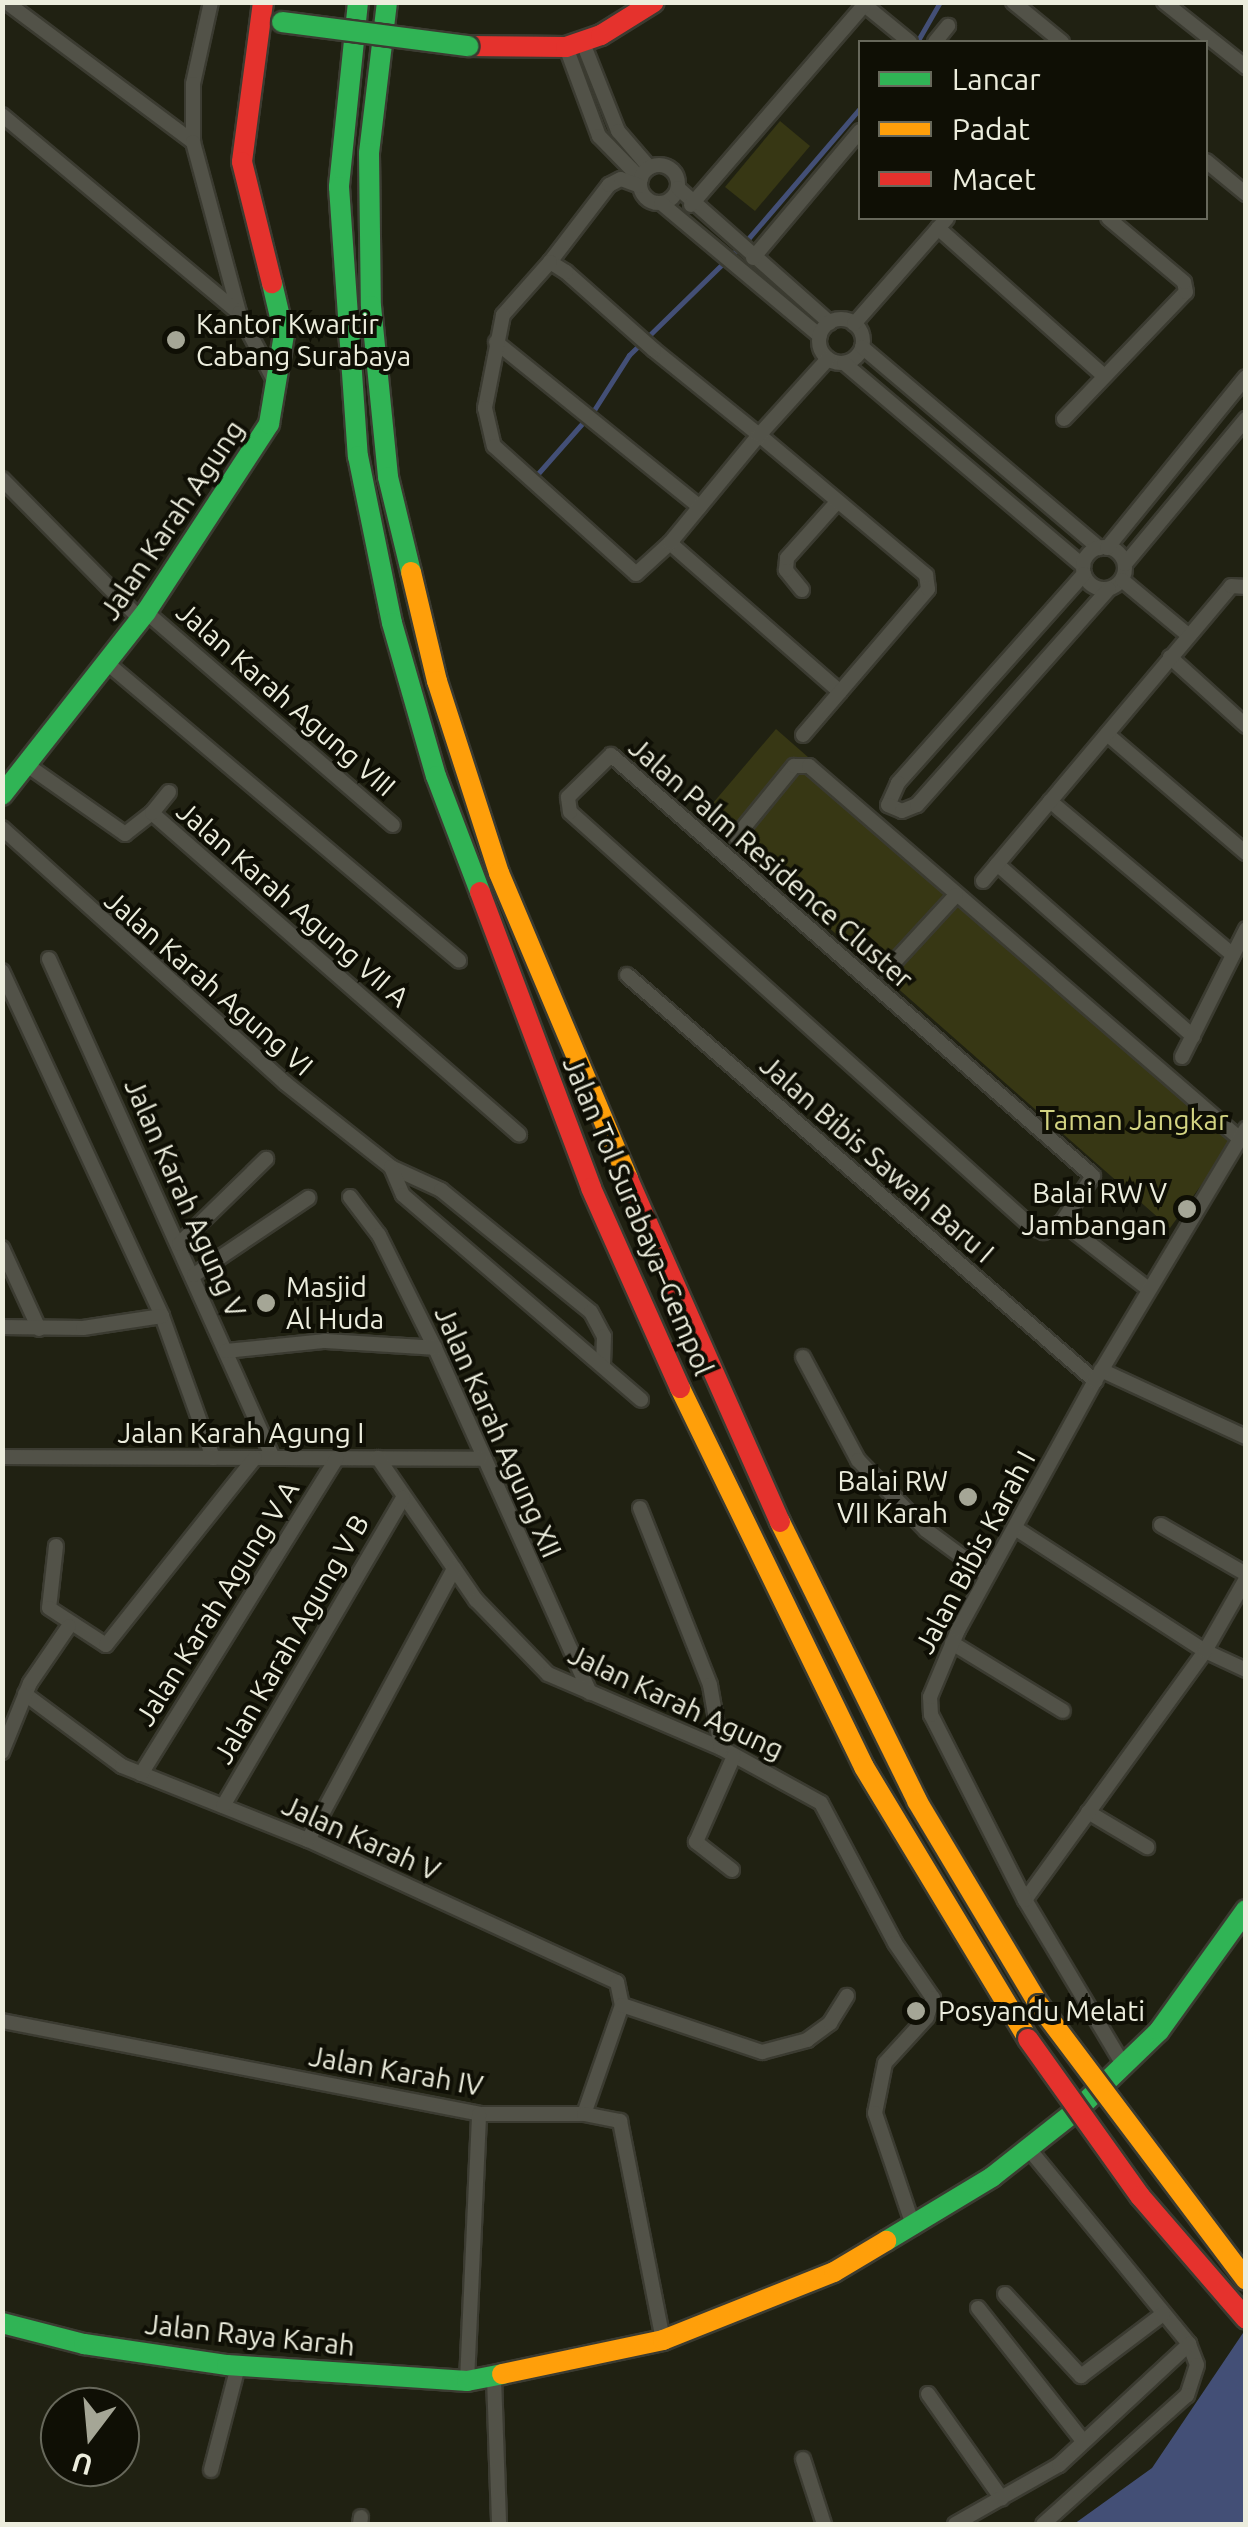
<!DOCTYPE html>
<html>
<head>
<meta charset="utf-8">
<style>
  body { margin:0 }
  #map { position:relative; width:1248px; height:2527px; overflow:hidden; background:#202112; font-family:Ubuntu,sans-serif }
  div>[style] { position:absolute }
  [style*='--x'] { left:calc(var(--x)*1px); top:calc(var(--y)*1px); width:calc(var(--w)*1px); rotate:calc(var(--a)*1deg) }
  .green>* { inset:0; background:#373714 }
  .water>* { inset:0; background:#434f76 }
  .stream>* { height:5px; margin:-2.5px; padding:0 2.5px; transform-origin:2.5px; border-radius:2.5px; background:#434f76 }
  .roads { filter:drop-shadow(2px 0 #3b3b31) drop-shadow(-2px 0 #3b3b31) drop-shadow(0 2px #3b3b31) drop-shadow(0 -2px #3b3b31) }
  .street>* { height:14px; margin:-7px; padding:0 7px; transform-origin:7px; border-radius:7px; background:#525248 }
  .street>.ring { margin:-7px; padding:0; box-sizing:content-box; background:none; border:14px solid #525248; border-radius:50% }
  .fast>* { height:20px; margin:-10px; padding:0 10px; transform-origin:10px; border-radius:10px; background:#30b455 }
  .slow>* { height:20px; margin:-10px; padding:0 10px; transform-origin:10px; border-radius:10px; background:#ff9f0a }
  .jam>* { height:20px; margin:-10px; padding:0 10px; transform-origin:10px; border-radius:10px; background:#e5322d }
  .bridges { filter:drop-shadow(2px 0 #3b3b31) drop-shadow(-2px 0 #3b3b31) drop-shadow(0 2px #3b3b31) drop-shadow(0 -2px #3b3b31) }
  .fast-bridge>* { height:20px; margin:-10px; padding:0 10px; transform-origin:10px; border-radius:10px; background:#30b455 }
  .slow-bridge>* { height:20px; margin:-10px; padding:0 10px; transform-origin:10px; border-radius:10px; background:#ff9f0a }
  .jam-bridge>* { height:20px; margin:-10px; padding:0 10px; transform-origin:10px; border-radius:10px; background:#e5322d }
  .dots>* { width:28px; height:28px; translate:-50% -50%; box-sizing:border-box; border:5px solid #0f0f05; border-radius:50% }
  span { translate:-50% -50%; white-space:nowrap; text-align:center; line-height:1.15; -webkit-text-stroke:8px #0f0f05; paint-order:stroke }
  .poi-label { font-size:28px; color:#eceddd }
  .left { translate:0 -50%; text-align:left }
  .right { translate:-100% -50%; text-align:right }
  .street-label { font-size:28px; color:#eceddd }
  .park-label { font-size:28px; color:#d3d482 }
  .frame { position:absolute; inset:0; border:5px solid #eceddd; pointer-events:none }
  .legend { position:absolute; left:858px; top:40px; width:350px; height:180px; box-sizing:border-box; background:#0f0f05; border:2px solid #67685b; margin:0; padding:12px 18px; list-style:none; font-size:30px; color:#eceddd }
  .legend li { display:flex; align-items:center; gap:20px; height:50px }
  .legend b { width:50px; border:2px solid #67685b }
  .north { position:absolute; left:40px; top:2387px; width:100px; height:100px; box-sizing:border-box; background:#0f0f05; border:2px solid #67685b; border-radius:50%; rotate:196deg; font-size:28px; font-weight:700; line-height:40px; text-align:center; color:#eceddd }
  .north::after { content:''; display:block; margin:auto; width:35px; height:45px; background:#a5a696; clip-path:polygon(50% 0,100% 100%,50% 72%,0 100%) }
</style>
</head>
<body>
<div id="map">
  <div class="green">
    <div style="clip-path:polygon(780px 121px,810px 146px,755px 211px,725px 187px)"></div>
    <div style="clip-path:polygon(776px 729px,1214px 1113px,1242px 1129px,1170px 1228px,702px 816px)"></div>
  </div>
  <div class="water">
    <div style="clip-path:polygon(1245px 2330px,1245px 2524px,1074px 2524px,1152px 2468px)"></div>
  </div>
  <div class="stream">
    <div style="--x:917;--y:42;--w:46;--a:-60.1"></div>
    <div style="--x:534;--y:478;--w:91;--a:-48.6"></div>
    <div style="--x:594;--y:410;--w:65;--a:-57.5"></div>
    <div style="--x:629;--y:355;--w:165;--a:-44.3"></div>
    <div style="--x:747;--y:240;--w:174;--a:-49.4"></div>
  </div>
  <div class="roads">
    <div class="street">
      <div style="--x:6;--y:2;--w:234;--a:36.8"></div>
      <div style="--x:211;--y:2;--w:84;--a:102.4"></div>
      <div style="--x:193;--y:84;--w:58;--a:90"></div>
      <div style="--x:193;--y:142;--w:177;--a:74.9"></div>
      <div style="--x:861;--y:2;--w:63;--a:39.2"></div>
      <div style="--x:1013;--y:2;--w:63;--a:39.2"></div>
      <div style="--x:1164;--y:2;--w:105;--a:38.4"></div>
      <div style="--x:935;--y:42;--w:21;--a:-51"></div>
      <div style="--x:583;--y:43;--w:95;--a:68.3"></div>
      <div style="--x:618;--y:131;--w:48;--a:49.3"></div>
      <div style="--x:566;--y:47;--w:95;--a:69.7"></div>
      <div style="--x:599;--y:136;--w:60;--a:45.7"></div>
      <div style="--x:2;--y:115;--w:309;--a:39.9"></div>
      <div style="--x:239;--y:313;--w:80;--a:62.5"></div>
      <div style="--x:1206;--y:161;--w:52;--a:39.5"></div>
      <div class="ring" style="left:640px;top:165px;width:24px;height:24px"></div>
      <div style="--x:678;--y:188;--w:203;--a:41.6"></div>
      <div style="--x:661;--y:203;--w:207;--a:39.9"></div>
      <div style="--x:691;--y:205;--w:264;--a:-49.1"></div>
      <div style="--x:938;--y:228;--w:221;--a:41.7"></div>
      <div style="--x:753;--y:258;--w:166;--a:-49.9"></div>
      <div style="--x:550;--y:262;--w:97;--a:-52.5"></div>
      <div style="--x:609;--y:185;--w:13;--a:-27"></div>
      <div style="--x:621;--y:179;--w:20;--a:20"></div>
      <div class="ring" style="left:819px;top:319px;width:30px;height:30px"></div>
      <div style="--x:854;--y:324;--w:141;--a:-48.7"></div>
      <div style="--x:496;--y:342;--w:262;--a:39"></div>
      <div style="--x:862;--y:347;--w:311;--a:40.3"></div>
      <div style="--x:844;--y:363;--w:314;--a:40.3"></div>
      <div style="--x:1064;--y:419;--w:176;--a:-46.2"></div>
      <div style="--x:1186;--y:292;--w:10;--a:-101"></div>
      <div style="--x:1184;--y:282;--w:99;--a:-139.9"></div>
      <div style="--x:2;--y:479;--w:197;--a:45.4"></div>
      <div style="--x:670;--y:543;--w:226;--a:41.2"></div>
      <div class="ring" style="left:1083px;top:547px;width:28px;height:28px"></div>
      <div style="--x:1107;--y:548;--w:220;--a:-50.9"></div>
      <div style="--x:1125;--y:564;--w:189;--a:-50.2"></div>
      <div style="--x:1084;--y:574;--w:280;--a:131.7"></div>
      <div style="--x:898;--y:783;--w:24;--a:114"></div>
      <div style="--x:888;--y:805;--w:15;--a:23"></div>
      <div style="--x:902;--y:811;--w:16;--a:-22"></div>
      <div style="--x:917;--y:805;--w:289;--a:-48.4"></div>
      <div style="--x:1122;--y:580;--w:86;--a:39.8"></div>
      <div style="--x:802;--y:590;--w:26;--a:-129"></div>
      <div style="--x:786;--y:570;--w:12;--a:-85"></div>
      <div style="--x:787;--y:558;--w:76;--a:-48.2"></div>
      <div style="--x:146;--y:612;--w:326;--a:40.8"></div>
      <div style="--x:1170;--y:657;--w:103;--a:42.2"></div>
      <div style="--x:107;--y:663;--w:461;--a:40.2"></div>
      <div style="--x:1107;--y:734;--w:183;--a:40.6"></div>
      <div style="--x:803;--y:735;--w:192;--a:-49.4"></div>
      <div style="--x:928;--y:589;--w:14;--a:-98"></div>
      <div style="--x:926;--y:575;--w:218;--a:-140"></div>
      <div style="--x:759;--y:435;--w:135;--a:-141"></div>
      <div style="--x:654;--y:350;--w:118;--a:-138.4"></div>
      <div style="--x:566;--y:272;--w:19;--a:-148"></div>
      <div style="--x:550;--y:262;--w:71;--a:131.6"></div>
      <div style="--x:503;--y:315;--w:95;--a:101"></div>
      <div style="--x:485;--y:408;--w:39;--a:77"></div>
      <div style="--x:494;--y:446;--w:191;--a:42"></div>
      <div style="--x:636;--y:574;--w:46;--a:-42.4"></div>
      <div style="--x:670;--y:543;--w:140;--a:-50.5"></div>
      <div style="--x:759;--y:435;--w:103;--a:-47.8"></div>
      <div style="--x:611;--y:755;--w:640;--a:41.14"></div>
      <div style="--x:1093;--y:1176;--w:55;--a:124"></div>
      <div style="--x:1062;--y:1222;--w:21;--a:151"></div>
      <div style="--x:1044;--y:1232;--w:12;--a:-160"></div>
      <div style="--x:1033;--y:1228;--w:622;--a:-138.06"></div>
      <div style="--x:570;--y:812;--w:15;--a:-98"></div>
      <div style="--x:568;--y:797;--w:60;--a:-44.3"></div>
      <div style="--x:27;--y:765;--w:120;--a:35.1"></div>
      <div style="--x:125;--y:834;--w:34;--a:-38"></div>
      <div style="--x:152;--y:813;--w:488;--a:41.2"></div>
      <div style="--x:1050;--y:801;--w:239;--a:40.1"></div>
      <div style="--x:152;--y:813;--w:27;--a:-51"></div>
      <div style="--x:2;--y:828;--w:381;--a:42"></div>
      <div style="--x:285;--y:1083;--w:135;--a:38.4"></div>
      <div style="--x:391;--y:1167;--w:55;--a:24.7"></div>
      <div style="--x:441;--y:1190;--w:193;--a:39.1"></div>
      <div style="--x:591;--y:1312;--w:27;--a:62"></div>
      <div style="--x:604;--y:1336;--w:27;--a:92"></div>
      <div style="--x:736;--y:837;--w:92;--a:-50.8"></div>
      <div style="--x:794;--y:766;--w:15;--a:0"></div>
      <div style="--x:809;--y:766;--w:570;--a:40.87"></div>
      <div style="--x:997;--y:864;--w:261;--a:41.3"></div>
      <div style="--x:983;--y:881;--w:385;--a:-49.9"></div>
      <div style="--x:1231;--y:586;--w:15;--a:4"></div>
      <div style="--x:49;--y:959;--w:547;--a:65.82"></div>
      <div style="--x:887;--y:970;--w:102;--a:-47.4"></div>
      <div style="--x:2;--y:971;--w:380;--a:65.1"></div>
      <div style="--x:162;--y:1316;--w:151;--a:70.2"></div>
      <div style="--x:627;--y:975;--w:620;--a:40.94"></div>
      <div style="--x:1182;--y:1057;--w:143;--a:-63.4"></div>
      <div style="--x:391;--y:1167;--w:30;--a:67"></div>
      <div style="--x:403;--y:1195;--w:314;--a:40.7"></div>
      <div style="--x:350;--y:1197;--w:48;--a:52.7"></div>
      <div style="--x:379;--y:1235;--w:126;--a:63.6"></div>
      <div style="--x:435;--y:1348;--w:378;--a:65.8"></div>
      <div style="--x:1062;--y:1222;--w:108;--a:37.8"></div>
      <div style="--x:179;--y:1244;--w:122;--a:-44.3"></div>
      <div style="--x:2;--y:1248;--w:89;--a:65.4"></div>
      <div style="--x:194;--y:1275;--w:138;--a:-34"></div>
      <div style="--x:2;--y:1327;--w:81;--a:0.7"></div>
      <div style="--x:83;--y:1328;--w:80;--a:-8.6"></div>
      <div style="--x:226;--y:1351;--w:100;--a:-5.8"></div>
      <div style="--x:325;--y:1341;--w:110;--a:3.6"></div>
      <div style="--x:803;--y:1357;--w:117;--a:61.9"></div>
      <div style="--x:858;--y:1460;--w:98;--a:45.8"></div>
      <div style="--x:926;--y:1530;--w:76;--a:36.4"></div>
      <div style="--x:1101;--y:1370;--w:160;--a:24.8"></div>
      <div style="--x:2;--y:1457;--w:478;--a:0.2"></div>
      <div style="--x:378;--y:1458;--w:173;--a:55.4"></div>
      <div style="--x:476;--y:1600;--w:103;--a:45.8"></div>
      <div style="--x:548;--y:1674;--w:188;--a:23.2"></div>
      <div style="--x:721;--y:1748;--w:114;--a:28.8"></div>
      <div style="--x:821;--y:1803;--w:158;--a:62.1"></div>
      <div style="--x:895;--y:1943;--w:67;--a:55.4"></div>
      <div style="--x:933;--y:1998;--w:20;--a:108"></div>
      <div style="--x:927;--y:2017;--w:62;--a:132.4"></div>
      <div style="--x:885;--y:2063;--w:51;--a:101.3"></div>
      <div style="--x:875;--y:2113;--w:121;--a:71.3"></div>
      <div style="--x:640;--y:1508;--w:190;--a:68.4"></div>
      <div style="--x:710;--y:1685;--w:64;--a:80.1"></div>
      <div style="--x:1161;--y:1525;--w:98;--a:30"></div>
      <div style="--x:1015;--y:1528;--w:226;--a:32.9"></div>
      <div style="--x:1205;--y:1651;--w:45;--a:24.9"></div>
      <div style="--x:56;--y:1546;--w:62;--a:96.4"></div>
      <div style="--x:49;--y:1608;--w:68;--a:33"></div>
      <div style="--x:106;--y:1645;--w:239;--a:-51.5"></div>
      <div style="--x:952;--y:1643;--w:130;--a:31.5"></div>
      <div style="--x:25;--y:1694;--w:121;--a:36.6"></div>
      <div style="--x:122;--y:1766;--w:200;--a:21.7"></div>
      <div style="--x:308;--y:1840;--w:340;--a:24.7"></div>
      <div style="--x:617;--y:1982;--w:24;--a:78"></div>
      <div style="--x:622;--y:2005;--w:115;--a:109.2"></div>
      <div style="--x:2;--y:1752;--w:74;--a:-67.9"></div>
      <div style="--x:30;--y:1683;--w:69;--a:-55.6"></div>
      <div style="--x:141;--y:1774;--w:372;--a:-58.2"></div>
      <div style="--x:223;--y:1806;--w:357;--a:-59.7"></div>
      <div style="--x:1088;--y:1812;--w:69;--a:30.7"></div>
      <div style="--x:308;--y:1840;--w:308;--a:-61.7"></div>
      <div style="--x:732;--y:1870;--w:46;--a:-142.1"></div>
      <div style="--x:696;--y:1842;--w:94;--a:-66.2"></div>
      <div style="--x:1025;--y:1900;--w:307;--a:-54.1"></div>
      <div style="--x:1205;--y:1651;--w:83;--a:-60.3"></div>
      <div style="--x:622;--y:2005;--w:148;--a:18.6"></div>
      <div style="--x:762;--y:2052;--w:47;--a:-14.9"></div>
      <div style="--x:807;--y:2040;--w:29;--a:-36"></div>
      <div style="--x:830;--y:2023;--w:32;--a:-58"></div>
      <div style="--x:2;--y:2021;--w:486;--a:11"></div>
      <div style="--x:479;--y:2114;--w:105;--a:0"></div>
      <div style="--x:584;--y:2114;--w:37;--a:11"></div>
      <div style="--x:620;--y:2121;--w:223;--a:78.9"></div>
      <div style="--x:1124;--y:2066;--w:193;--a:-120.8"></div>
      <div style="--x:1025;--y:1900;--w:208;--a:-116.9"></div>
      <div style="--x:931;--y:1715;--w:18;--a:-93"></div>
      <div style="--x:930;--y:1697;--w:73;--a:-67.3"></div>
      <div style="--x:958;--y:1630;--w:284;--a:-61.2"></div>
      <div style="--x:1095;--y:1381;--w:294;--a:-59.1"></div>
      <div style="--x:1029;--y:2149;--w:252;--a:50.6"></div>
      <div style="--x:1189;--y:2344;--w:22;--a:69"></div>
      <div style="--x:1197;--y:2365;--w:32;--a:108"></div>
      <div style="--x:1187;--y:2395;--w:193;--a:138.1"></div>
      <div style="--x:1005;--y:2294;--w:112;--a:47.2"></div>
      <div style="--x:1081;--y:2376;--w:103;--a:-37.1"></div>
      <div style="--x:978;--y:2308;--w:169;--a:51.7"></div>
      <div style="--x:494;--y:2378;--w:146;--a:88"></div>
      <div style="--x:467;--y:2381;--w:267;--a:-87.4"></div>
      <div style="--x:928;--y:2394;--w:128;--a:54.8"></div>
      <div style="--x:803;--y:2459;--w:68;--a:72.1"></div>
      <div style="--x:211;--y:2470;--w:107;--a:-75.4"></div>
      <div style="--x:360;--y:2524;--w:7;--a:-82"></div>
      <div style="--x:955;--y:2524;--w:120;--a:-29.6"></div>
      <div style="--x:1059;--y:2465;--w:178;--a:-42.9"></div>
    </div>
    <div class="fast">
      <div style="--x:358;--y:2;--w:186;--a:95.9"></div>
      <div style="--x:339;--y:187;--w:270;--a:86"></div>
      <div style="--x:358;--y:456;--w:170;--a:78.5"></div>
      <div style="--x:392;--y:623;--w:159;--a:74"></div>
      <div style="--x:436;--y:776;--w:124;--a:69.2"></div>
      <div style="--x:387;--y:2;--w:152;--a:96.8"></div>
      <div style="--x:369;--y:153;--w:153;--a:89.3"></div>
      <div style="--x:371;--y:306;--w:172;--a:84.3"></div>
      <div style="--x:388;--y:477;--w:98;--a:76.4"></div>
      <div style="--x:2;--y:795;--w:233;--a:-51.8"></div>
      <div style="--x:146;--y:612;--w:225;--a:-56.8"></div>
      <div style="--x:269;--y:424;--w:91;--a:-80.5"></div>
      <div style="--x:284;--y:334;--w:52;--a:-103.2"></div>
      <div style="--x:886;--y:2241;--w:124;--a:-31.1"></div>
      <div style="--x:992;--y:2177;--w:110;--a:-38.3"></div>
      <div style="--x:1078;--y:2109;--w:112;--a:-43.9"></div>
      <div style="--x:1159;--y:2031;--w:149;--a:-54.3"></div>
      <div style="--x:2;--y:2323;--w:85;--a:14.4"></div>
      <div style="--x:84;--y:2344;--w:145;--a:8.4"></div>
      <div style="--x:227;--y:2365;--w:241;--a:3.8"></div>
      <div style="--x:467;--y:2381;--w:36;--a:-11"></div>
    </div>
    <div class="slow">
      <div style="--x:411;--y:572;--w:112;--a:76.6"></div>
      <div style="--x:437;--y:681;--w:202;--a:72.1"></div>
      <div style="--x:499;--y:873;--w:332;--a:67.1"></div>
      <div style="--x:680;--y:1388;--w:421;--a:64.1"></div>
      <div style="--x:864;--y:1767;--w:318;--a:58.9"></div>
      <div style="--x:780;--y:1522;--w:311;--a:63.8"></div>
      <div style="--x:917;--y:1801;--w:238;--a:59.1"></div>
      <div style="--x:502;--y:2374;--w:165;--a:-11.9"></div>
      <div style="--x:663;--y:2340;--w:184;--a:-21.7"></div>
      <div style="--x:834;--y:2272;--w:61;--a:-30.8"></div>
    </div>
    <div class="jam">
      <div style="--x:263;--y:2;--w:161;--a:97.5"></div>
      <div style="--x:242;--y:162;--w:125;--a:76.1"></div>
      <div style="--x:468;--y:46;--w:98;--a:0.6"></div>
      <div style="--x:566;--y:47;--w:37;--a:-19"></div>
      <div style="--x:601;--y:35;--w:62;--a:-31.9"></div>
      <div style="--x:480;--y:892;--w:316;--a:69.4"></div>
      <div style="--x:591;--y:1188;--w:219;--a:66"></div>
      <div style="--x:628;--y:1179;--w:375;--a:66.1"></div>
    </div>
  </div>
  <div class="bridges">
    <div class="fast-bridge">
      <div style="--x:282;--y:22;--w:188;--a:7.4"></div>
    </div>
    <div class="slow-bridge">
      <div style="--x:1039;--y:2005;--w:344;--a:53"></div>
    </div>
    <div class="jam-bridge">
      <div style="--x:1028;--y:2039;--w:193;--a:54.5"></div>
      <div style="--x:1140;--y:2196;--w:162;--a:49.2"></div>
    </div>
  </div>
  <div class="dots">
    <div style="left:176px;top:340px;background:#a5a696"></div>
    <div style="left:1187px;top:1209px;background:#a5a696"></div>
    <div style="left:266px;top:1303px;background:#a5a696"></div>
    <div style="left:968px;top:1497px;background:#a5a696"></div>
    <div style="left:916px;top:2011px;background:#a5a696"></div>
  </div>
  <div class="poi-label">
    <span class="left" style="left:196px;top:340px">Kantor Kwartir<br>Cabang Surabaya</span>
    <span class="right" style="left:1167px;top:1209px">Balai RW V<br>Jambangan</span>
    <span class="left" style="left:286px;top:1303px">Masjid<br>Al Huda</span>
    <span class="right" style="left:948px;top:1497px">Balai RW<br>VII Karah</span>
    <span class="left" style="left:938px;top:2011px">Posyandu Melati</span>
  </div>
  <div class="street-label">
    <span style="left:172px;top:520px;rotate:-56deg">Jalan Karah Agung</span>
    <span style="left:286px;top:699px;rotate:41deg">Jalan Karah Agung VIII</span>
    <span style="left:771px;top:863px;rotate:41deg">Jalan Palm Residence Cluster</span>
    <span style="left:293px;top:904px;rotate:41deg">Jalan Karah Agung VII A</span>
    <span style="left:209px;top:983px;rotate:41deg">Jalan Karah Agung VI</span>
    <span style="left:877px;top:1159px;rotate:41deg">Jalan Bibis Sawah Baru I</span>
    <span style="left:185px;top:1198px;rotate:66deg">Jalan Karah Agung V</span>
    <span style="left:638px;top:1216px;rotate:67deg">Jalan Tol Surabaya–Gempol</span>
    <span style="left:498px;top:1432px;rotate:66deg">Jalan Karah Agung XII</span>
    <span style="left:241px;top:1433px">Jalan Karah Agung I</span>
    <span style="left:975px;top:1552px;rotate:-62deg">Jalan Bibis Karah I</span>
    <span style="left:217px;top:1603px;rotate:-58deg">Jalan Karah Agung V A</span>
    <span style="left:291px;top:1639px;rotate:-60deg">Jalan Karah Agung V B</span>
    <span style="left:676px;top:1702px;rotate:25deg">Jalan Karah Agung</span>
    <span style="left:361px;top:1838px;rotate:24deg">Jalan Karah V</span>
    <span style="left:396px;top:2071px;rotate:10deg">Jalan Karah IV</span>
    <span style="left:250px;top:2335px;rotate:6deg">Jalan Raya Karah</span>
  </div>
  <div class="park-label">
    <span style="left:1134px;top:1120px">Taman Jangkar</span>
  </div>
  <div class="frame"></div>
  <ul class="legend">
  <li><b style="height:12px;background:#30b455"></b>Lancar</li>
  <li><b style="height:12px;background:#ff9f0a"></b>Padat</li>
  <li><b style="height:12px;background:#e5322d"></b>Macet</li>
  </ul>
  <div class="north">U</div>
</div>
</body>
</html>
